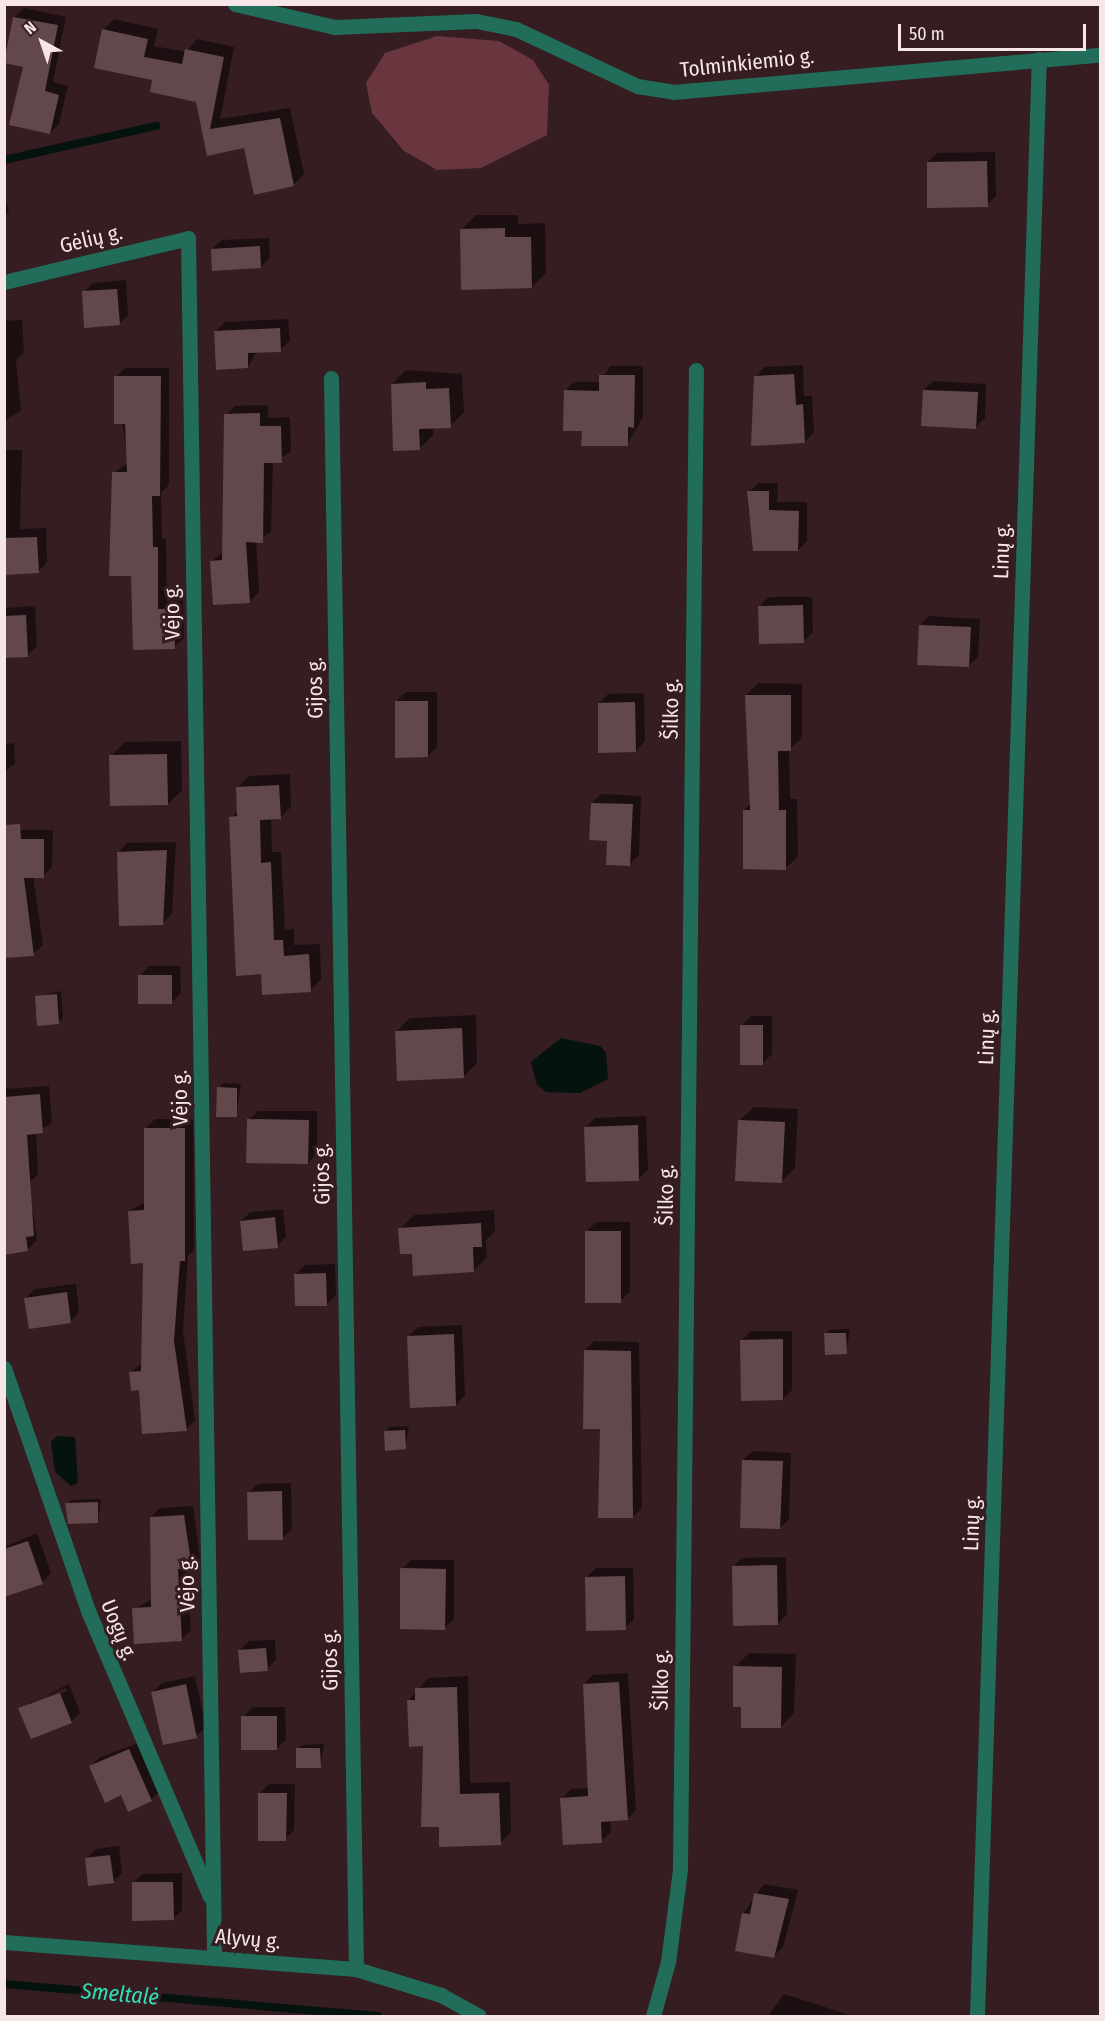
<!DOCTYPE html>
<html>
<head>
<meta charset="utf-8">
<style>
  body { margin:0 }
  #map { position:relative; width:1105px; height:2021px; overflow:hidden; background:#351d21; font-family:"Fira Sans Condensed",sans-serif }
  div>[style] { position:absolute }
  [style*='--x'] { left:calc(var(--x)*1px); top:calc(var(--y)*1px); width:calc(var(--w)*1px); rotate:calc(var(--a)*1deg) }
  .green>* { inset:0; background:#69363f }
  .water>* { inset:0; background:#04130e }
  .shadow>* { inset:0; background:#0007 }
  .stream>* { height:8px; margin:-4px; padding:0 4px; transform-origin:4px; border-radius:4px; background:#04130e }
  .building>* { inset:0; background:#63484b }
  .street>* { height:15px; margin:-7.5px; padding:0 7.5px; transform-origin:7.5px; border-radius:7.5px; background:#216d5a }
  span { translate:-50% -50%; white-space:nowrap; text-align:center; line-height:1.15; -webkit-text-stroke:6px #351d21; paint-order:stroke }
  .street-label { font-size:21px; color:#f7e6e8 }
  .water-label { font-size:22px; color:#30e0b7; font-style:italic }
  .frame { position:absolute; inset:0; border:6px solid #f7e6e8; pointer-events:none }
  .north { position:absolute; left:12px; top:12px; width:60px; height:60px; -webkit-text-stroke:4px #351d21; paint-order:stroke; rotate:320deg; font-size:16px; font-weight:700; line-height:24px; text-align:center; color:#f7e6e8 }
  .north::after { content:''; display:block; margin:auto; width:21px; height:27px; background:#f7e6e8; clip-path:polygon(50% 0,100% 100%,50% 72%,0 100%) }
  .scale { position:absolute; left:898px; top:24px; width:188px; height:27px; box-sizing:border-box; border:3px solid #f7e6e8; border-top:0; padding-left:8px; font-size:18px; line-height:21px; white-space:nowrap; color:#f7e6e8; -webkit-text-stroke:4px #351d21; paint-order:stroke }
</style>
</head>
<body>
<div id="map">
  <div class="green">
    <div style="clip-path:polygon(437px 36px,499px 41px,533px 60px,549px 85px,547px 135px,481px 168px,437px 170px,404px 151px,372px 113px,366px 83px,385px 53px)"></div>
  </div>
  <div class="water">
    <div style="clip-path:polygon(561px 1038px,600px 1046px,606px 1053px,608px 1079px,580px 1093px,546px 1092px,537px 1085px,531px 1062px)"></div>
    <div style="clip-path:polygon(58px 1436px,75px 1437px,78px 1483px,71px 1486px,55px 1472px,51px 1441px)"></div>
  </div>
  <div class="shadow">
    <div style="clip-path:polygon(24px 8px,66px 17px,53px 82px,68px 86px,59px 124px,50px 133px,25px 66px,6px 62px,15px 17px)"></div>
    <div style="clip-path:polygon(114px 19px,158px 29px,154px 46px,186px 52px,197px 39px,234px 47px,220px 119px,290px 108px,304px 174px,293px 185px,245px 146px,208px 154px,197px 101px,154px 79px,103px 30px)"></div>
    <div style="clip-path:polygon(995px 152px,996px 196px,987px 205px,928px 162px,937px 153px)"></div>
    <div style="clip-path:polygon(4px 193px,9px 212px,4px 216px)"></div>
    <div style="clip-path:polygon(476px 215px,518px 215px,518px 224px,545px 223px,546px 273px,532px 287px,462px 229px)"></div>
    <div style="clip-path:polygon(269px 238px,270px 258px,261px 267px,212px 249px,222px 240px)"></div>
    <div style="clip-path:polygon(126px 280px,128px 315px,119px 324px,84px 292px,93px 283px)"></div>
    <div style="clip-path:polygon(288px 319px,290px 341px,280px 350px,257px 351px,248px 367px,216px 331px,225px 322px)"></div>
    <div style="clip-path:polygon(22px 320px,24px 352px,16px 360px,21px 411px,4px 421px,4px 321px)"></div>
    <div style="clip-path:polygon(803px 365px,804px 396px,812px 396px,814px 432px,805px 442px,753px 444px,755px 377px,765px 367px)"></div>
    <div style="clip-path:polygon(610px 366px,643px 366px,643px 417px,627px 445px,583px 429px,565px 391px,574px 382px,600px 382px)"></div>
    <div style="clip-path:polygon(125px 368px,169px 368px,169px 485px,161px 493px,162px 539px,166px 539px,167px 601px,183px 600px,184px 638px,174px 647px,132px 574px,114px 473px,128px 463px,116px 377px)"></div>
    <div style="clip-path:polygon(406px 370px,462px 374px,464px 412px,450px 426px,433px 427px,433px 435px,419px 449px,392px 384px)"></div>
    <div style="clip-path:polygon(933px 381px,986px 384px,985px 418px,976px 427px,924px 390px)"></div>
    <div style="clip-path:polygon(268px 405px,268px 418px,290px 417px,291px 452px,273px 462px,271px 532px,256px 541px,259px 592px,250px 601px,212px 561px,223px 552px,226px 415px,235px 406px)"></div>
    <div style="clip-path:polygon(4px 450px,22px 450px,20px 529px,46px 528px,47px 562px,38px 572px,4px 571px)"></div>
    <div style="clip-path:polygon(758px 483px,778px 483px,777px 502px,807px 502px,807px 541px,798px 550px,748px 512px,749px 492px)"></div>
    <div style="clip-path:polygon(769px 597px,812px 597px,813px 632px,803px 642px,759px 606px)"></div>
    <div style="clip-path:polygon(35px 606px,37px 646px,28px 655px,4px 656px,4px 608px)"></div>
    <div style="clip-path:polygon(929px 616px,980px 619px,978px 657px,969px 666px,920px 625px)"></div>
    <div style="clip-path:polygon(758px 683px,802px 684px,802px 738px,789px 750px,790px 799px,797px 799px,798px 856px,786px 868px,744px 810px,751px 803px,746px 695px)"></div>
    <div style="clip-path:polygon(406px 692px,437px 692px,437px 747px,428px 756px,397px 701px)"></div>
    <div style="clip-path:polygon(644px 693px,645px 741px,636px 751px,599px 703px,608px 694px)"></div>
    <div style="clip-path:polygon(181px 741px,182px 790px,168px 804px,111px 756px,125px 742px)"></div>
    <div style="clip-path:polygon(14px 743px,15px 763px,4px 772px,4px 744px)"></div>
    <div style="clip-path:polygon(290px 774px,291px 807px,280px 818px,271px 818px,272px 852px,281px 852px,285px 930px,294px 929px,294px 945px,320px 944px,321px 979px,310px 991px,263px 973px,231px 818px,239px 810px,238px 787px,249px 776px)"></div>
    <div style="clip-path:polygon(601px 794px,641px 796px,639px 855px,629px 864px,609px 840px,592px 803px)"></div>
    <div style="clip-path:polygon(11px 830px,53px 830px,52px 867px,43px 876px,33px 876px,43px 945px,33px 954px)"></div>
    <div style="clip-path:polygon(176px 842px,172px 914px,162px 923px,118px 853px,127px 843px)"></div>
    <div style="clip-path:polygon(149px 966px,180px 966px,181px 993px,171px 1003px,140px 976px)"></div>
    <div style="clip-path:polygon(61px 991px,63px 1018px,59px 1022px,36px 997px)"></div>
    <div style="clip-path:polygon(476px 1015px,477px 1063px,463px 1077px,396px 1032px,410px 1018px)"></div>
    <div style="clip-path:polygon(751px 1016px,772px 1016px,772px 1054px,763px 1063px,742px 1025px)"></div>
    <div style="clip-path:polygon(223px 1083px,241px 1084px,236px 1116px,218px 1088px)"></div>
    <div style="clip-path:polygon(49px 1086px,52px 1123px,36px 1132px,38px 1174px,29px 1183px,4px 1185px,4px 1089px)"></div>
    <div style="clip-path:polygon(754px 1107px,798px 1109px,795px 1168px,781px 1182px,740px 1120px)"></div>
    <div style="clip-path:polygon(258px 1111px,317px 1111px,317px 1153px,308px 1163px,249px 1120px)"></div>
    <div style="clip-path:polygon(646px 1116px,648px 1170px,638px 1179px,586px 1127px,595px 1118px)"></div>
    <div style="clip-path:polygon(155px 1119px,193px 1119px,194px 1250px,188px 1256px,183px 1331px,195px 1420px,186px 1429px,140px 1389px,131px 1372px,142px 1363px,145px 1262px,129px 1211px,145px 1202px,146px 1128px)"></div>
    <div style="clip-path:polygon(283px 1209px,286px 1237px,277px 1246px,241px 1222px,250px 1212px)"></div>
    <div style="clip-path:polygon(494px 1210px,495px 1231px,486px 1240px,487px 1257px,473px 1271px,413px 1252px,400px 1229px,414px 1215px)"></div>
    <div style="clip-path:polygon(33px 1211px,37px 1240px,28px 1249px,4px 1216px)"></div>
    <div style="clip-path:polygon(596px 1222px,630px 1222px,630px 1292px,620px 1301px,587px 1231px)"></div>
    <div style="clip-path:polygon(335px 1264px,336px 1295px,327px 1304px,296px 1274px,305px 1265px)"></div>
    <div style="clip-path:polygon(76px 1284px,79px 1312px,70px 1322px,26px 1298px,35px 1289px)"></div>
    <div style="clip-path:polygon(462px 1325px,465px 1395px,456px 1405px,409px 1336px,418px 1327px)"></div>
    <div style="clip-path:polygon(850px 1329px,846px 1353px,825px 1334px,830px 1330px)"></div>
    <div style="clip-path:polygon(751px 1331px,792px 1331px,792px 1390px,783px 1399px,742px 1340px)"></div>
    <div style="clip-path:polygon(594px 1341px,639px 1342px,642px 1508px,633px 1517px,602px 1428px,585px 1351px)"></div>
    <div style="clip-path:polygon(409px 1426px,405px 1448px,385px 1431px,390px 1427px)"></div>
    <div style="clip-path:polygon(753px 1451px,791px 1453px,789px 1519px,780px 1528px,743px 1460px)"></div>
    <div style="clip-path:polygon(291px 1483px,292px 1529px,283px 1538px,248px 1493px,258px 1484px)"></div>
    <div style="clip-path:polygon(101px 1499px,98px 1521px,67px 1504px,71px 1500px)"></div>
    <div style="clip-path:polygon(193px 1506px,200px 1558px,187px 1567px,191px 1630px,181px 1640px,134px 1609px,153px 1599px,151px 1517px,160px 1508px)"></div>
    <div style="clip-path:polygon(37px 1533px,51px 1573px,42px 1582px,4px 1595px,4px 1547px)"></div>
    <div style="clip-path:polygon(786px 1557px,787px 1614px,778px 1624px,733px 1567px,742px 1558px)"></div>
    <div style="clip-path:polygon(411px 1560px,454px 1560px,454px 1619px,444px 1628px,402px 1569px)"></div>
    <div style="clip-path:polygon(596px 1568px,633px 1568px,634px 1619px,625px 1628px,586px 1578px)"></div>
    <div style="clip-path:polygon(275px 1640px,276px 1660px,267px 1669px,240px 1650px,249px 1641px)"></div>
    <div style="clip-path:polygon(749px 1653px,796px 1654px,794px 1713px,781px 1727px,743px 1706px,735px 1667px)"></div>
    <div style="clip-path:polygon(628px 1673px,636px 1810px,627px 1819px,610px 1820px,611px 1832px,601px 1841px,562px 1798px,571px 1789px,589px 1788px,584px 1684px,593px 1675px)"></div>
    <div style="clip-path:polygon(195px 1676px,206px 1727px,196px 1736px,153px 1692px,162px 1683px)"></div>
    <div style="clip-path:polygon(468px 1676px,470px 1783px,510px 1782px,511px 1832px,500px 1843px,440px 1825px,424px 1744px,408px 1701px,428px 1678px)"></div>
    <div style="clip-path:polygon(evenodd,69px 1684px,80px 1713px,71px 1722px,20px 1709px,69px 1684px,66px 1688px,67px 1691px,29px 1706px,29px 1703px,66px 1688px)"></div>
    <div style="clip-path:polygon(252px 1707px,285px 1707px,286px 1740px,276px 1749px,243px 1717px)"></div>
    <div style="clip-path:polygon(139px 1743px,160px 1791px,151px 1800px,122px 1793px,91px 1766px,100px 1757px)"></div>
    <div style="clip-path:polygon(324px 1744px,320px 1766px,298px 1749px,302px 1745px)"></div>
    <div style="clip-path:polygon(269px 1784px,295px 1784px,294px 1830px,285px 1839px,260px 1793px)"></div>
    <div style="clip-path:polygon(119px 1846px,122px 1873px,113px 1882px,87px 1858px,96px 1849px)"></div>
    <div style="clip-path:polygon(182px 1873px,182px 1910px,173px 1919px,133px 1883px,142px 1874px)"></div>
    <div style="clip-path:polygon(764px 1884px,798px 1890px,783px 1947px,774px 1956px,743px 1914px)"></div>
    <div style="clip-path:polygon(784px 1994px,850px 2015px,850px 2016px,768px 2016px)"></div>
  </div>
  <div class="stream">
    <div style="--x:4;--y:160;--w:156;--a:-12.6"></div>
    <div style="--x:4;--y:1984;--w:375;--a:4.9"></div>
  </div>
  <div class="building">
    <div style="clip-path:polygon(13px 17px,58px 25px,45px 91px,59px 95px,50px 134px,9px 125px,23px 67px,4px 63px)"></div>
    <div style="clip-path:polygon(102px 29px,148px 39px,144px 57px,182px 64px,185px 49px,224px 57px,210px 129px,280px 118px,294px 186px,254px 195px,244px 148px,207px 156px,196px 102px,150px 92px,152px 80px,94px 68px)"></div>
    <div style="clip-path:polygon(987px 161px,988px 207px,927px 208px,927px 162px)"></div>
    <div style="clip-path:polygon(505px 228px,505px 237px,531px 237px,532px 288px,461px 290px,460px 229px)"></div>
    <div style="clip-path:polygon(260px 246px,261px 268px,212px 271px,211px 249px)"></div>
    <div style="clip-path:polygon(117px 289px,120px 325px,84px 328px,82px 291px)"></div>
    <div style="clip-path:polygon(280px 328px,281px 352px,248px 353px,248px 368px,216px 370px,214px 331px)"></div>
    <div style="clip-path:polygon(794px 374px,796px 405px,803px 404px,805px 443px,751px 446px,754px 376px)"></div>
    <div style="clip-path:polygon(599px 375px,635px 375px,634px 428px,628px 427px,628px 446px,581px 446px,582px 431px,563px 431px,564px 390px,599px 391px)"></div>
    <div style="clip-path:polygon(114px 376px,161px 376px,160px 496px,152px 496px,153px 547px,158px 547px,158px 609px,174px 609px,175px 649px,133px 650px,131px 576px,109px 576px,112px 472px,127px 472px,125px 424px,114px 424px)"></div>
    <div style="clip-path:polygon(426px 382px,426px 389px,449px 388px,451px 428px,419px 429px,420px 450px,393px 451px,391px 384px)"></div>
    <div style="clip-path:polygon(923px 390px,978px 392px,976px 429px,921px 426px)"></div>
    <div style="clip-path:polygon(260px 413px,260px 426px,281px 426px,282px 463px,264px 463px,263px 543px,246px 542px,250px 603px,213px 605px,210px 561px,222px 560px,224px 414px)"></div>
    <div style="clip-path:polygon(747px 491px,769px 491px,769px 510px,799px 511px,798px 551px,753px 551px)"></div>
    <div style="clip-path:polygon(37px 537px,39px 573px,4px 575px,4px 538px)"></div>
    <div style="clip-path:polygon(803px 605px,804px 643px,759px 644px,758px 606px)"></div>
    <div style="clip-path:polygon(26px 615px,28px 657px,4px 658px,4px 616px)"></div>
    <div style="clip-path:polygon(919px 625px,971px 627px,969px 667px,917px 665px)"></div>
    <div style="clip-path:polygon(745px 695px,791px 695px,791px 751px,778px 751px,779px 810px,786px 810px,786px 870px,743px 869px,743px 810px,750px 810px)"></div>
    <div style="clip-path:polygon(395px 701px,428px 701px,428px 757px,395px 758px)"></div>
    <div style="clip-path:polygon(635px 702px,636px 752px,598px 753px,598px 703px)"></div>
    <div style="clip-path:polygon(167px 754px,168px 805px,110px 806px,109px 755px)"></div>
    <div style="clip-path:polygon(279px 785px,281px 819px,260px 820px,261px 863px,271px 862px,274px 940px,283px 940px,284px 956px,309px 954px,311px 992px,262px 995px,261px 974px,236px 976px,229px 817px,237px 816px,236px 787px)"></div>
    <div style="clip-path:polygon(591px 803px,633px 804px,630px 866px,606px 865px,607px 841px,589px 840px)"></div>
    <div style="clip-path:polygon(20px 824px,21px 839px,44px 839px,44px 878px,24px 878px,34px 956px,4px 958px,4px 825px)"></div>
    <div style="clip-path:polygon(167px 850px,163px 925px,119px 926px,117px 852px)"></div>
    <div style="clip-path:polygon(138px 975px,172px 975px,172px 1004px,138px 1004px)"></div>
    <div style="clip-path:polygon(57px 994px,59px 1024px,37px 1026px,35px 996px)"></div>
    <div style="clip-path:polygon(740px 1025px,763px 1025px,763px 1065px,740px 1065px)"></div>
    <div style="clip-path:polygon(462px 1028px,464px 1078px,397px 1081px,395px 1031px)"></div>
    <div style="clip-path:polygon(217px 1087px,237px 1088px,237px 1117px,216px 1117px)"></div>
    <div style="clip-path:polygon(40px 1094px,43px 1133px,27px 1135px,34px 1236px,26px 1237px,28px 1251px,4px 1255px,4px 1097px)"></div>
    <div style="clip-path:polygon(247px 1119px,309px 1120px,308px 1164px,246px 1163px)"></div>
    <div style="clip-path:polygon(738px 1120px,785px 1122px,782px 1183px,735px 1181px)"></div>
    <div style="clip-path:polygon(638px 1125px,639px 1181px,586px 1182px,584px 1127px)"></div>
    <div style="clip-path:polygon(144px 1128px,185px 1128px,185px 1261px,180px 1261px,174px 1341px,187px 1431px,142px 1434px,139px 1390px,131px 1391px,129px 1372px,141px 1371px,143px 1263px,131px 1264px,128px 1211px,144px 1210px)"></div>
    <div style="clip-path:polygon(275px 1217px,278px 1248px,243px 1251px,240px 1221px)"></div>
    <div style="clip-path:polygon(481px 1223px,482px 1247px,473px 1247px,474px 1272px,413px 1276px,412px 1254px,400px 1254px,398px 1228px)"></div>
    <div style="clip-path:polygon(585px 1231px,621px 1231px,621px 1303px,585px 1303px)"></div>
    <div style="clip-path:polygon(326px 1273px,327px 1306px,295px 1306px,294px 1274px)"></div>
    <div style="clip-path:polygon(67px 1292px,71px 1323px,29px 1329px,24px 1298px)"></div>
    <div style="clip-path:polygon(824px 1333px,846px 1333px,847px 1354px,825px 1355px)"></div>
    <div style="clip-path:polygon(454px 1334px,456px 1406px,410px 1408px,407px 1336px)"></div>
    <div style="clip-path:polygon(783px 1339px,783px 1400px,741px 1401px,740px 1340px)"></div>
    <div style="clip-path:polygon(584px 1350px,631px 1351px,633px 1518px,598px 1518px,600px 1429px,583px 1429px)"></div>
    <div style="clip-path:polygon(405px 1430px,406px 1449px,385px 1451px,384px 1431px)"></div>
    <div style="clip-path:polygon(742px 1460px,783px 1461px,780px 1529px,740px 1528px)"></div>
    <div style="clip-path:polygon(282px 1491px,283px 1540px,248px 1540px,247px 1492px)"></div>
    <div style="clip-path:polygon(98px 1502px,98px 1523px,68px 1524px,65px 1503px)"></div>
    <div style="clip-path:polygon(184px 1515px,192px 1568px,178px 1569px,182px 1641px,134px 1644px,132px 1608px,151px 1607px,150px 1517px)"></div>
    <div style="clip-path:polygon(28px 1541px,43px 1584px,4px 1597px,4px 1549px)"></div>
    <div style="clip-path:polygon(777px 1565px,778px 1625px,733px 1626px,732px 1566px)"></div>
    <div style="clip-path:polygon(400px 1568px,446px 1569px,445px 1630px,400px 1629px)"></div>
    <div style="clip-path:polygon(625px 1576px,626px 1630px,586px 1631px,585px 1577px)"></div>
    <div style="clip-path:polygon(266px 1648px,268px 1671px,240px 1673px,238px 1650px)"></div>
    <div style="clip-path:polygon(733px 1666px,782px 1667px,781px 1728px,741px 1728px,741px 1707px,733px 1707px)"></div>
    <div style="clip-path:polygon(619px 1682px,628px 1820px,601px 1822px,602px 1843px,563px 1845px,560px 1798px,588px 1796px,583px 1684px)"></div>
    <div style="clip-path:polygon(186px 1684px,197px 1738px,163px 1745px,151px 1692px)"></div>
    <div style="clip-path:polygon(457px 1687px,460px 1794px,499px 1793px,501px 1845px,439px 1847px,439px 1827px,421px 1827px,423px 1746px,409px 1747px,407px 1700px,415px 1700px,415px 1688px)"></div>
    <div style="clip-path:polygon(60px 1693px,72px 1723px,31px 1739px,18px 1708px)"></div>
    <div style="clip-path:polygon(241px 1716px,277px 1716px,277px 1750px,241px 1750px)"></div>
    <div style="clip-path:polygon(296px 1748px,320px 1748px,321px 1768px,296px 1768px)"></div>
    <div style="clip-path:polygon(129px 1749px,152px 1801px,128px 1812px,121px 1795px,105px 1803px,89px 1766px)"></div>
    <div style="clip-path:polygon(258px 1793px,287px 1793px,286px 1841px,258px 1841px)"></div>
    <div style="clip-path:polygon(110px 1855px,114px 1883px,88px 1886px,85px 1858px)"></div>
    <div style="clip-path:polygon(132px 1882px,173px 1882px,174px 1920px,132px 1921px)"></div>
    <div style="clip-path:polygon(754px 1893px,789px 1899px,774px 1958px,735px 1951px,742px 1913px,750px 1914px)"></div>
  </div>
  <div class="street">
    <div style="--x:235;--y:4;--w:103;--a:13"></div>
    <div style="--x:335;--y:27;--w:141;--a:-2.4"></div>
    <div style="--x:476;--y:21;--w:41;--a:11.3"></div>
    <div style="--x:516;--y:29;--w:134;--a:25.2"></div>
    <div style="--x:637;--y:86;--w:36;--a:9"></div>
    <div style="--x:673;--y:92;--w:429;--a:-5"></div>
    <div style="--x:4;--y:282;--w:189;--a:-13.4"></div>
    <div style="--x:188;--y:238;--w:1719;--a:89.13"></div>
    <div style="--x:331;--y:378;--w:1591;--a:89.1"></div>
    <div style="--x:4;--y:1368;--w:259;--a:70.9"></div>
    <div style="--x:89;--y:1613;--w:308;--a:66.9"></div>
    <div style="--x:4;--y:1942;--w:353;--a:4.4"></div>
    <div style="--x:356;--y:1969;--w:89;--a:17"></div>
    <div style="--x:441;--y:1995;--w:43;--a:28.9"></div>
    <div style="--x:653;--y:2016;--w:56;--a:-74.5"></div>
    <div style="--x:668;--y:1962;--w:94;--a:-82.6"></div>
    <div style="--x:680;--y:1869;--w:1499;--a:-89.39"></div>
    <div style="--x:977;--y:2016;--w:1958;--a:-88.19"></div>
  </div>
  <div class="street-label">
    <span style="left:747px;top:63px;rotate:-6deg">Tolminkiemio g.</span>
    <span style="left:91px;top:239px;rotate:-13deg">Gėlių g.</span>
    <span style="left:1002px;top:551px;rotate:-88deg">Linų g.</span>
    <span style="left:172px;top:612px;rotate:-91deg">Vėjo g.</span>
    <span style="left:315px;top:688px;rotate:-91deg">Gijos g.</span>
    <span style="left:671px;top:709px;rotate:-89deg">Šilko g.</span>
    <span style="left:987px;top:1037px;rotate:-88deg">Linų g.</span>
    <span style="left:180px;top:1098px;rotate:-91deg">Vėjo g.</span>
    <span style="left:322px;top:1174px;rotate:-91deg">Gijos g.</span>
    <span style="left:666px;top:1195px;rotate:-89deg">Šilko g.</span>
    <span style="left:972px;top:1523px;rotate:-88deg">Linų g.</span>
    <span style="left:187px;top:1584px;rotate:-91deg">Vėjo g.</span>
    <span style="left:119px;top:1630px;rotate:68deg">Uogų g.</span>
    <span style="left:330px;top:1660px;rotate:-91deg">Gijos g.</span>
    <span style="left:661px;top:1680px;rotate:-89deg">Šilko g.</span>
    <span style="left:248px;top:1939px;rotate:5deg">Alyvų g.</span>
  </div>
  <div class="water-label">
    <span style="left:120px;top:1994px;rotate:5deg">Smeltalė</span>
  </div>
  <div class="frame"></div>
  <div class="north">N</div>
  <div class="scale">50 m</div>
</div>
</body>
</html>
